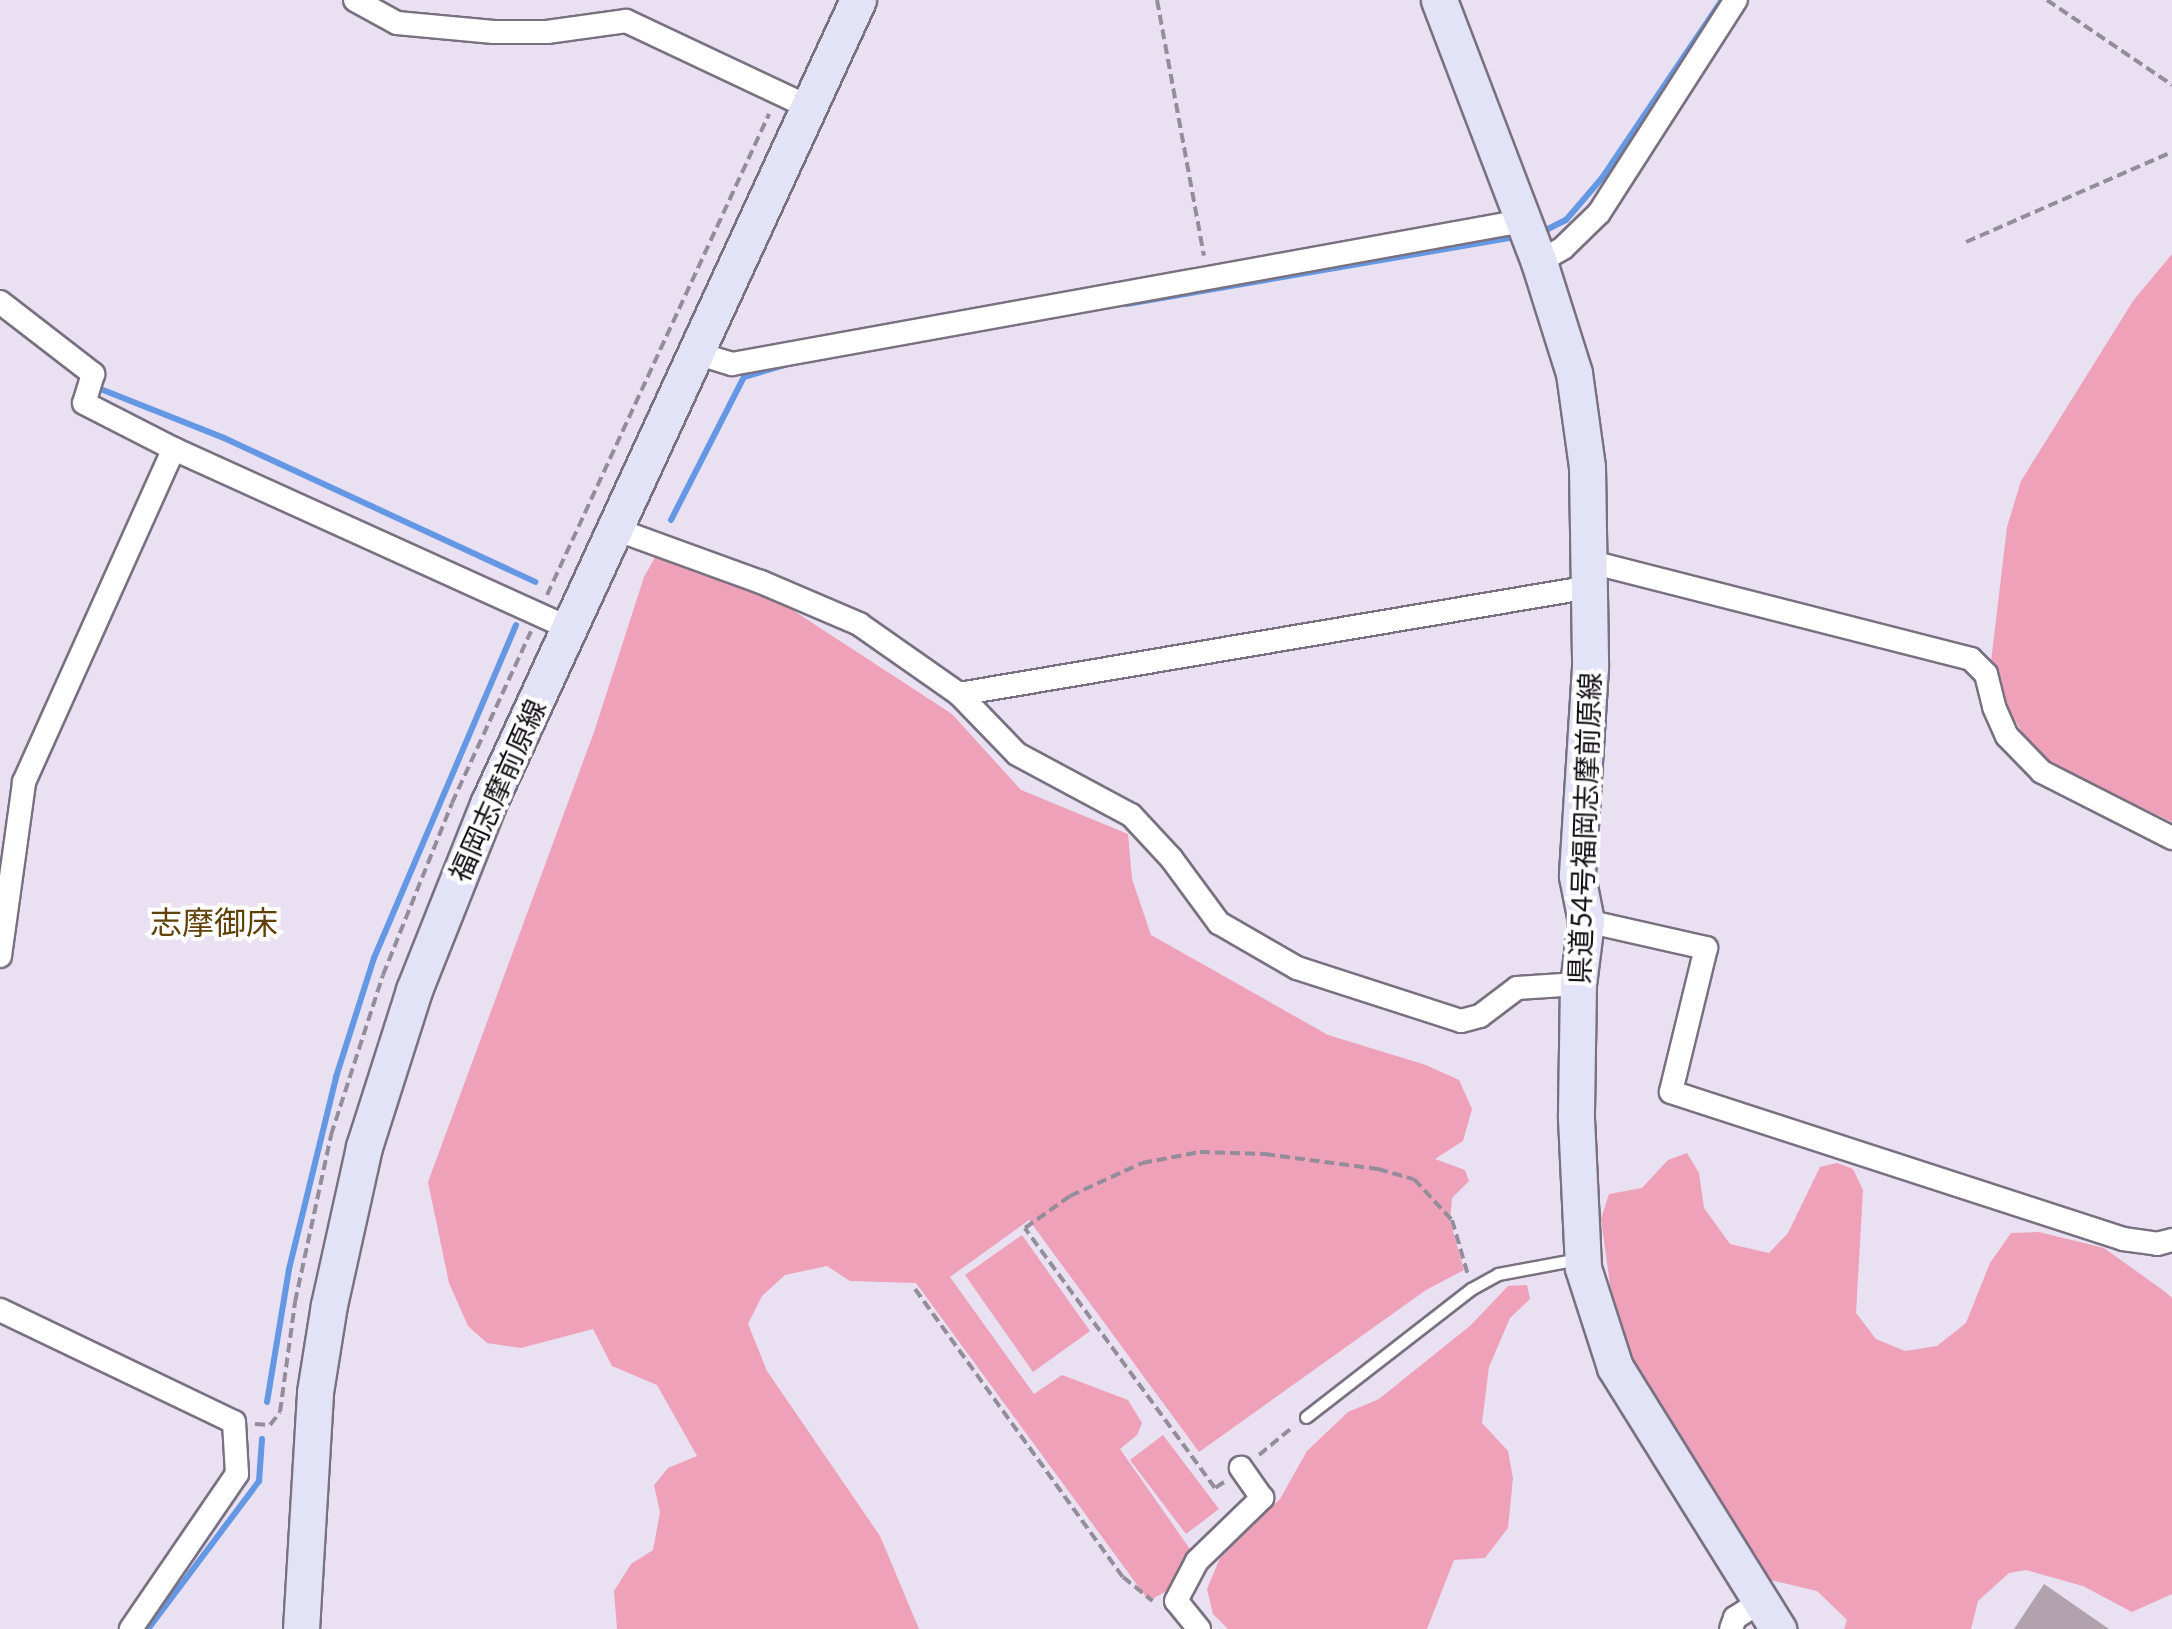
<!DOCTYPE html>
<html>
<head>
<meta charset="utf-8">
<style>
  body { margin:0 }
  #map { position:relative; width:2172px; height:1629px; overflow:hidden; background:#e9e0f1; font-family:Lato,"Noto Sans JP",sans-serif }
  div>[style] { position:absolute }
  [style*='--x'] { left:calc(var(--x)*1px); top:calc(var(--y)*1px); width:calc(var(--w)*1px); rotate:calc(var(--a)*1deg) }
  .green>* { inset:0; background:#eea1b8 }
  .stream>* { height:6px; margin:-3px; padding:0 3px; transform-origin:3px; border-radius:3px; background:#6497e4 }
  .building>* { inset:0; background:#b1a2ad }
  .path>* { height:4px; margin-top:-2px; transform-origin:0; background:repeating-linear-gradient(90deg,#938d99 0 10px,transparent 0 15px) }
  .roads { filter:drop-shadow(2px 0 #797180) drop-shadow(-2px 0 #797180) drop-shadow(0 2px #797180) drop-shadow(0 -2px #797180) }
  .service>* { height:11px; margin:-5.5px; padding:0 5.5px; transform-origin:5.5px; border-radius:5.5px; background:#fff }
  .minor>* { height:22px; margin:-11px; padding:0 11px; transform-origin:11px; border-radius:11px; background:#fff }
  .primary>* { height:35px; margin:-17.5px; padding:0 17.5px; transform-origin:17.5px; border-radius:17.5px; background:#e3e3f7 }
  span { translate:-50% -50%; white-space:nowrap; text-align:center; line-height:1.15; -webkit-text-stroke:8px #fff; paint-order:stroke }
  .street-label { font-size:28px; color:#120f14 }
  .quarter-label { font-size:32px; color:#5f4106 }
</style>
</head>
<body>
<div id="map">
  <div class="green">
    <div style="clip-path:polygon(2172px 254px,2172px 822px,2039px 758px,2005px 705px,1991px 662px,2007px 527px,2021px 481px,2133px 301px)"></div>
    <div style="clip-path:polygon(658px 552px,768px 594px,952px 714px,1021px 790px,1128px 834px,1132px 879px,1151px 935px,1328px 1035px,1426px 1065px,1459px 1080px,1472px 1109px,1463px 1141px,1435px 1159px,1465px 1170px,1469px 1181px,1452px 1198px,1450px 1221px,1464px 1270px,1426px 1290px,1199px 1452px,1029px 1220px,950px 1277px,1034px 1394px,1062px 1375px,1128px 1400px,1142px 1423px,1137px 1435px,1120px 1449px,1192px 1552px,1170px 1589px,1149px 1601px,916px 1283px,850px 1281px,827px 1266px,785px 1275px,762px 1296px,748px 1324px,767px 1371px,880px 1536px,919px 1629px,617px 1629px,614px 1591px,631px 1564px,653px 1550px,660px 1512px,654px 1485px,668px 1468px,697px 1456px,657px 1385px,612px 1366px,593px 1329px,521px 1348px,487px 1343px,468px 1326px,449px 1283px,428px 1182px,594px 732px,644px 577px)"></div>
    <div style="clip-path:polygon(1687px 1153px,1699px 1173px,1704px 1208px,1730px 1244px,1769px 1253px,1788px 1233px,1820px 1167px,1837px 1163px,1853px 1169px,1863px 1190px,1856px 1313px,1876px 1339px,1905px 1351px,1937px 1346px,1966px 1323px,1990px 1263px,2011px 1233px,2039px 1232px,2104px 1248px,2164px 1291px,2172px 1298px,2172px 1594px,2132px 1612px,2083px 1586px,2026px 1570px,2009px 1573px,1978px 1601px,1971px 1629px,1844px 1629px,1847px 1620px,1817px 1591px,1770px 1580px,1723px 1515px,1636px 1372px,1611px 1292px,1601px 1219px,1609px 1194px,1642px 1188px,1668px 1160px)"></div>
    <div style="clip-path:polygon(1022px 1235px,1090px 1331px,1033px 1372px,965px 1275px)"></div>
    <div style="clip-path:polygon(1527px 1285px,1530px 1299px,1510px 1318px,1489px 1367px,1482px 1423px,1508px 1451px,1513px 1478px,1508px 1528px,1485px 1558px,1454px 1560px,1427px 1629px,1228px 1629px,1213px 1614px,1207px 1589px,1220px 1558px,1280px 1499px,1307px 1451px,1348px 1412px,1379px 1399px,1471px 1325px,1508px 1286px)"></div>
    <div style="clip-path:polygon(1163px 1435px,1219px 1509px,1186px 1534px,1130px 1460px)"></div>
  </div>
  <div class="stream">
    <div style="--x:1546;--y:230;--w:22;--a:-27"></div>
    <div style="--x:1566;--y:220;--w:55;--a:-49.4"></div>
    <div style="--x:1602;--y:178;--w:215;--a:-56"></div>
    <div style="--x:1127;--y:304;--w:392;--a:-9.8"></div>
    <div style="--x:103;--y:390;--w:130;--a:21.6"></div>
    <div style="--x:224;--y:438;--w:343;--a:24.8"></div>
    <div style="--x:671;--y:520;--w:161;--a:-63"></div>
    <div style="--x:744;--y:377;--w:43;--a:-16.3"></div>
    <div style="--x:267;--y:1402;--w:135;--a:-80.6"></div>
    <div style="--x:289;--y:1269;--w:198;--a:-76.2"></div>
    <div style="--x:336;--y:1077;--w:125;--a:-72.3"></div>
    <div style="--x:374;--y:958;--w:362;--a:-66.9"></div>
    <div style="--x:148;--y:1629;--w:185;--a:-53.1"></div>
    <div style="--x:259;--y:1481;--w:42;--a:-85.9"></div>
  </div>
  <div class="building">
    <div style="clip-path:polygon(2044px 1584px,2109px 1629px,2014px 1629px)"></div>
  </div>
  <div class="path">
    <div style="--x:1157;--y:0;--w:260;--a:79.6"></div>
    <div style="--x:2047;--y:0;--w:151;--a:34.2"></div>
    <div style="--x:1966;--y:242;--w:225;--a:-23.6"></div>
    <div style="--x:547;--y:595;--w:530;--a:-65.22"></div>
    <div style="--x:915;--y:1289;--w:355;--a:54.2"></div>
    <div style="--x:1123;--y:1577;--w:38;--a:39"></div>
    <div style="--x:255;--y:1424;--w:15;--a:4"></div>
    <div style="--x:270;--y:1425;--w:16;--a:-52"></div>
    <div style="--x:280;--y:1412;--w:111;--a:-82.2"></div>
    <div style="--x:295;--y:1302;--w:171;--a:-77.8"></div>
    <div style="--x:331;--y:1135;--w:168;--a:-72"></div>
    <div style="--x:383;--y:975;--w:185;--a:-68.1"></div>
    <div style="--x:452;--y:803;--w:189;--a:-65.3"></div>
    <div style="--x:1259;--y:1455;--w:45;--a:-39.6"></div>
    <div style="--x:1224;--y:1482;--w:11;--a:146"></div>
    <div style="--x:1215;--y:1488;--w:322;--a:-126.2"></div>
    <div style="--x:1025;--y:1228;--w:55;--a:-35.4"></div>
    <div style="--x:1070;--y:1196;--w:79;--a:-24.6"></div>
    <div style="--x:1142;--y:1163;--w:59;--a:-10.7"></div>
    <div style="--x:1200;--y:1152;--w:65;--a:1.8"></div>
    <div style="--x:1265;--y:1154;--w:114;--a:7.6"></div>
    <div style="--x:1378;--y:1169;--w:37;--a:16"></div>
    <div style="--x:1414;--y:1179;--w:56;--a:47.2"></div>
    <div style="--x:1452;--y:1220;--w:57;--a:73.8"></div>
  </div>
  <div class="roads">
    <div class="service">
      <div style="--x:1306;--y:1417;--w:209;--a:-37.8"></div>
      <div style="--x:1471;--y:1289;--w:31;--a:-29"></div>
      <div style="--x:1498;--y:1274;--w:81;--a:-10.6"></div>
    </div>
    <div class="minor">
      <div style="--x:355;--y:0;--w:48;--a:28.7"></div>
      <div style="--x:397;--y:23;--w:97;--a:5.3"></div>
      <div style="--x:494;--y:32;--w:53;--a:0"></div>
      <div style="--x:547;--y:32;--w:80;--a:-7.9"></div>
      <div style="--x:626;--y:21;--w:202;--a:25.2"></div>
      <div style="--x:1539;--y:262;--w:28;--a:-30"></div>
      <div style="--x:1563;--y:248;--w:50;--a:-44.2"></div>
      <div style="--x:1599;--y:213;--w:253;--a:-57.3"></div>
      <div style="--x:0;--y:302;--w:118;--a:37.7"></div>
      <div style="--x:93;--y:374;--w:30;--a:107"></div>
      <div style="--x:84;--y:403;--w:101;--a:27.1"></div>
      <div style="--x:174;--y:449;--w:434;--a:24.4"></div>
      <div style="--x:696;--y:353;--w:38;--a:17"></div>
      <div style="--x:732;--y:364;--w:804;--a:-10.25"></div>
      <div style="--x:615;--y:529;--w:155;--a:20"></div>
      <div style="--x:761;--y:582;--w:107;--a:23.2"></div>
      <div style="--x:859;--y:624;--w:122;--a:35"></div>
      <div style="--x:959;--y:694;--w:83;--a:46"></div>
      <div style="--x:1017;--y:754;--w:129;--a:28.2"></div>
      <div style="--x:1131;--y:815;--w:59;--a:47.1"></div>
      <div style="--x:1171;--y:858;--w:81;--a:53.6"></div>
      <div style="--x:1219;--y:923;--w:90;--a:30"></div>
      <div style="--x:1297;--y:968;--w:172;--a:17.9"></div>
      <div style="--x:1461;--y:1021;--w:20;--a:-15"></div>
      <div style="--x:1480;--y:1016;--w:46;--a:-37.1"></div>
      <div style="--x:1517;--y:988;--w:61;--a:-3.8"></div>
      <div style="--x:1591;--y:562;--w:392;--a:14.3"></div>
      <div style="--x:1971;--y:659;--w:21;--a:45"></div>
      <div style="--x:1986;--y:674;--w:34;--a:76"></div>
      <div style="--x:1994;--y:707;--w:32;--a:66"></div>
      <div style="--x:2007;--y:736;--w:50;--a:45.8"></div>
      <div style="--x:2042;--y:772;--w:146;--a:26.9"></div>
      <div style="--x:959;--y:694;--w:640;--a:-9.62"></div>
      <div style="--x:1586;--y:921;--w:123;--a:12.7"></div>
      <div style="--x:1706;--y:948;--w:148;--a:103.7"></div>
      <div style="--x:1671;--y:1092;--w:475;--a:18"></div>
      <div style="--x:2123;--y:1239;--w:34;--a:8"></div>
      <div style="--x:2157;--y:1244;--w:16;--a:-15"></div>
      <div style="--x:0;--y:956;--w:176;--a:-82.1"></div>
      <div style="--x:24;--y:782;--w:365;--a:-65.8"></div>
      <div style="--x:0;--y:1310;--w:259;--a:25.6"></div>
      <div style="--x:234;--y:1422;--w:52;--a:86.7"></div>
      <div style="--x:237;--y:1474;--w:188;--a:124.4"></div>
      <div style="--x:1199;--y:1629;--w:36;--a:-129"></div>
      <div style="--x:1176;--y:1601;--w:45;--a:-62.3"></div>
      <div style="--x:1197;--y:1561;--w:91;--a:-44.1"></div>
      <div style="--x:1262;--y:1498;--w:37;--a:-125"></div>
      <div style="--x:1731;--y:1629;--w:12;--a:-70"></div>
      <div style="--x:1735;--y:1618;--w:33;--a:-33"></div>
    </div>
    <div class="primary">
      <div style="--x:1439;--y:0;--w:280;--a:69.1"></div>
      <div style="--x:1539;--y:262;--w:116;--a:72.5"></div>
      <div style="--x:1574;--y:373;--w:95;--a:82.1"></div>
      <div style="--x:1587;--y:467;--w:200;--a:89.1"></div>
      <div style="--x:1590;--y:667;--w:209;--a:93.6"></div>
      <div style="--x:1577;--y:876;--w:46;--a:78.7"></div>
      <div style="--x:1586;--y:921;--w:64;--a:97.2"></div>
      <div style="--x:1578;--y:984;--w:134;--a:90.9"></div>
      <div style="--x:1576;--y:1118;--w:150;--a:87.3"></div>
      <div style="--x:1583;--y:1268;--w:104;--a:72.1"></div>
      <div style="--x:1615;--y:1367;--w:309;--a:58.1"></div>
      <div style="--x:301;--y:1629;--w:237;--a:-86.6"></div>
      <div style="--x:315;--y:1392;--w:88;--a:-80.9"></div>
      <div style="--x:329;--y:1305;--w:162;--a:-77.5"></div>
      <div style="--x:364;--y:1147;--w:165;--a:-72.3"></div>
      <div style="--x:414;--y:990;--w:200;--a:-68.3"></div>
      <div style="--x:488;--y:804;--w:885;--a:-65.29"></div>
    </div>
  </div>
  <div class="street-label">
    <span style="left:497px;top:790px;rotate:-66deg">福岡志摩前原線</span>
    <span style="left:1584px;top:828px;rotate:-88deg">県道54号福岡志摩前原線</span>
  </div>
  <div class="quarter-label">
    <span style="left:214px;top:922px">志摩御床</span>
  </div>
</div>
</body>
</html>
